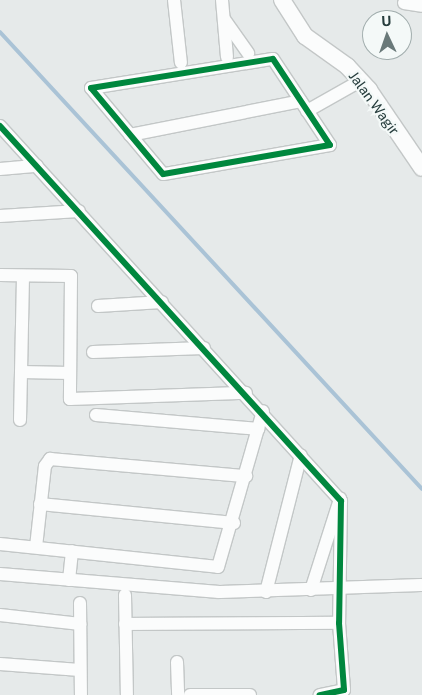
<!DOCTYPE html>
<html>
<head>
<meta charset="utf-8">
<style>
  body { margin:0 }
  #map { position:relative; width:422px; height:695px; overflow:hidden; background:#e6eaea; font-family:"Public Sans",sans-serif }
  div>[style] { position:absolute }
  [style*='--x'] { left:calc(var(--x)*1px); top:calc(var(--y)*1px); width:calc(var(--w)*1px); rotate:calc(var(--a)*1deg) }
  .stream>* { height:4px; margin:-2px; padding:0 2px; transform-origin:2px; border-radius:2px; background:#aac3d6 }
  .roads { filter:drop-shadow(1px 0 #c3c7c7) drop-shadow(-1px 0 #c3c7c7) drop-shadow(0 1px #c3c7c7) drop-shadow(0 -1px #c3c7c7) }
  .minor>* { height:12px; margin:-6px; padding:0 6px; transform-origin:6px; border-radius:6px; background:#fbfcfc }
  .tertiary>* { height:16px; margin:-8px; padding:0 8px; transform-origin:8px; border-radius:8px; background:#fbfcfc }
  .cycleway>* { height:6px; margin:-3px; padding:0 3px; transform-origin:3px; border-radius:3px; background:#00873e }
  span { translate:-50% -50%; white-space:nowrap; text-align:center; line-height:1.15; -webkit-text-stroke:4.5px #f4f9f8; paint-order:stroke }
  .street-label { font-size:14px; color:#253c3c }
  .north { position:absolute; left:362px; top:10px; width:50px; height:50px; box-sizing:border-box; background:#f4f9f8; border:1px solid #a1adad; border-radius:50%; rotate:357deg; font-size:14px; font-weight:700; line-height:20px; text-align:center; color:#253c3c }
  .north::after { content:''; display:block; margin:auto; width:18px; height:22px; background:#697979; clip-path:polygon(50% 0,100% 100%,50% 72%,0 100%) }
</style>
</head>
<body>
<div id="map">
  <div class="stream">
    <div style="--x:0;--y:32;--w:622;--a:47.28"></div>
  </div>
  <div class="roads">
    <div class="minor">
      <div style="--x:174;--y:0;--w:63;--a:83.7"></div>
      <div style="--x:222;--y:0;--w:57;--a:85"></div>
      <div style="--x:404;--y:3;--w:18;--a:9"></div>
      <div style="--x:224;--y:19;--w:42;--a:54.8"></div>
      <div style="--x:273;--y:59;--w:103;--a:56.5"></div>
      <div style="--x:330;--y:145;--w:169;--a:170.1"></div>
      <div style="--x:163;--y:174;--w:112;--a:-129.9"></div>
      <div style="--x:91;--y:88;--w:184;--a:-9.1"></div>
      <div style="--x:307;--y:111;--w:61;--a:-29.5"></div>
      <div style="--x:0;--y:126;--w:507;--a:47.72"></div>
      <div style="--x:341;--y:501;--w:122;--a:90.9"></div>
      <div style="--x:339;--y:623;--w:67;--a:85.7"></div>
      <div style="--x:344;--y:690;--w:25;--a:168"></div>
      <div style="--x:130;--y:135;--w:174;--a:-11.2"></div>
      <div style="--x:0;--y:169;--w:37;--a:-5"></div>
      <div style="--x:0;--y:216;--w:79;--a:-3.6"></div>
      <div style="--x:0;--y:275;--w:71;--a:0.8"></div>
      <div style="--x:71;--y:276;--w:123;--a:90.5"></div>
      <div style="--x:70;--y:399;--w:176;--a:-2"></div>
      <div style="--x:98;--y:306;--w:64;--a:-3.6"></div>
      <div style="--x:93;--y:352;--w:111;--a:-2.1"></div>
      <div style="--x:21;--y:372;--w:49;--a:1.2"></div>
      <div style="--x:96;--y:415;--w:163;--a:4.9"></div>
      <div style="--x:20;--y:420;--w:144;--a:-88.8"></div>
      <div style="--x:40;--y:504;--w:195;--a:5.6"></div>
      <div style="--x:0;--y:544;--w:219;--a:6"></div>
      <div style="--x:218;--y:567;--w:162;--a:-73.9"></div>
      <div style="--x:36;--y:547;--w:81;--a:-83.7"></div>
      <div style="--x:45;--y:466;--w:9;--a:-54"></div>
      <div style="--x:50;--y:459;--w:197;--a:5"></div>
      <div style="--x:0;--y:574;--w:220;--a:4.7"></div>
      <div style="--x:219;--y:592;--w:203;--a:-2"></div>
      <div style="--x:69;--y:580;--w:29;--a:-84"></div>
      <div style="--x:311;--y:590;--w:96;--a:-72.3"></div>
      <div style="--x:266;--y:592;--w:141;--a:-75.7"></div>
      <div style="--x:125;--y:595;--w:100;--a:88.9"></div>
      <div style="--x:80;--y:603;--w:92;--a:89.4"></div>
      <div style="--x:0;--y:615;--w:81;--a:6.4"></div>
      <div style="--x:125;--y:624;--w:214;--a:-0.3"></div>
      <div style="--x:177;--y:662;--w:33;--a:88"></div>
      <div style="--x:0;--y:664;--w:80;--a:4.3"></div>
      <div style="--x:190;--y:695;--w:60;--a:0"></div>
    </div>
    <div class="tertiary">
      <div style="--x:282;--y:0;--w:43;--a:57.4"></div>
      <div style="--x:305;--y:36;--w:52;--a:35.5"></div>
      <div style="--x:347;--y:66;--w:33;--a:47"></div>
      <div style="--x:369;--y:90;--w:94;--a:55.8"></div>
    </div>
  </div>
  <div class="cycleway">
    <div style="--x:273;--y:59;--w:103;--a:56.5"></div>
    <div style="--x:330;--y:145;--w:169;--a:170.1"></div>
    <div style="--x:163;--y:174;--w:112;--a:-129.9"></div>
    <div style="--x:91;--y:88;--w:184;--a:-9.1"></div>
    <div style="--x:0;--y:126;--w:507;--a:47.72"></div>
    <div style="--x:341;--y:501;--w:122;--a:90.9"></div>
    <div style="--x:339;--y:623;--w:67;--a:85.7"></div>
    <div style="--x:344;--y:690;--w:25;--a:168"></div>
  </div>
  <div class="street-label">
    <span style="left:374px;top:103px;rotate:54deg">Jalan Wagir</span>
  </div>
  <div class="north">U</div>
</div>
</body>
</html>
